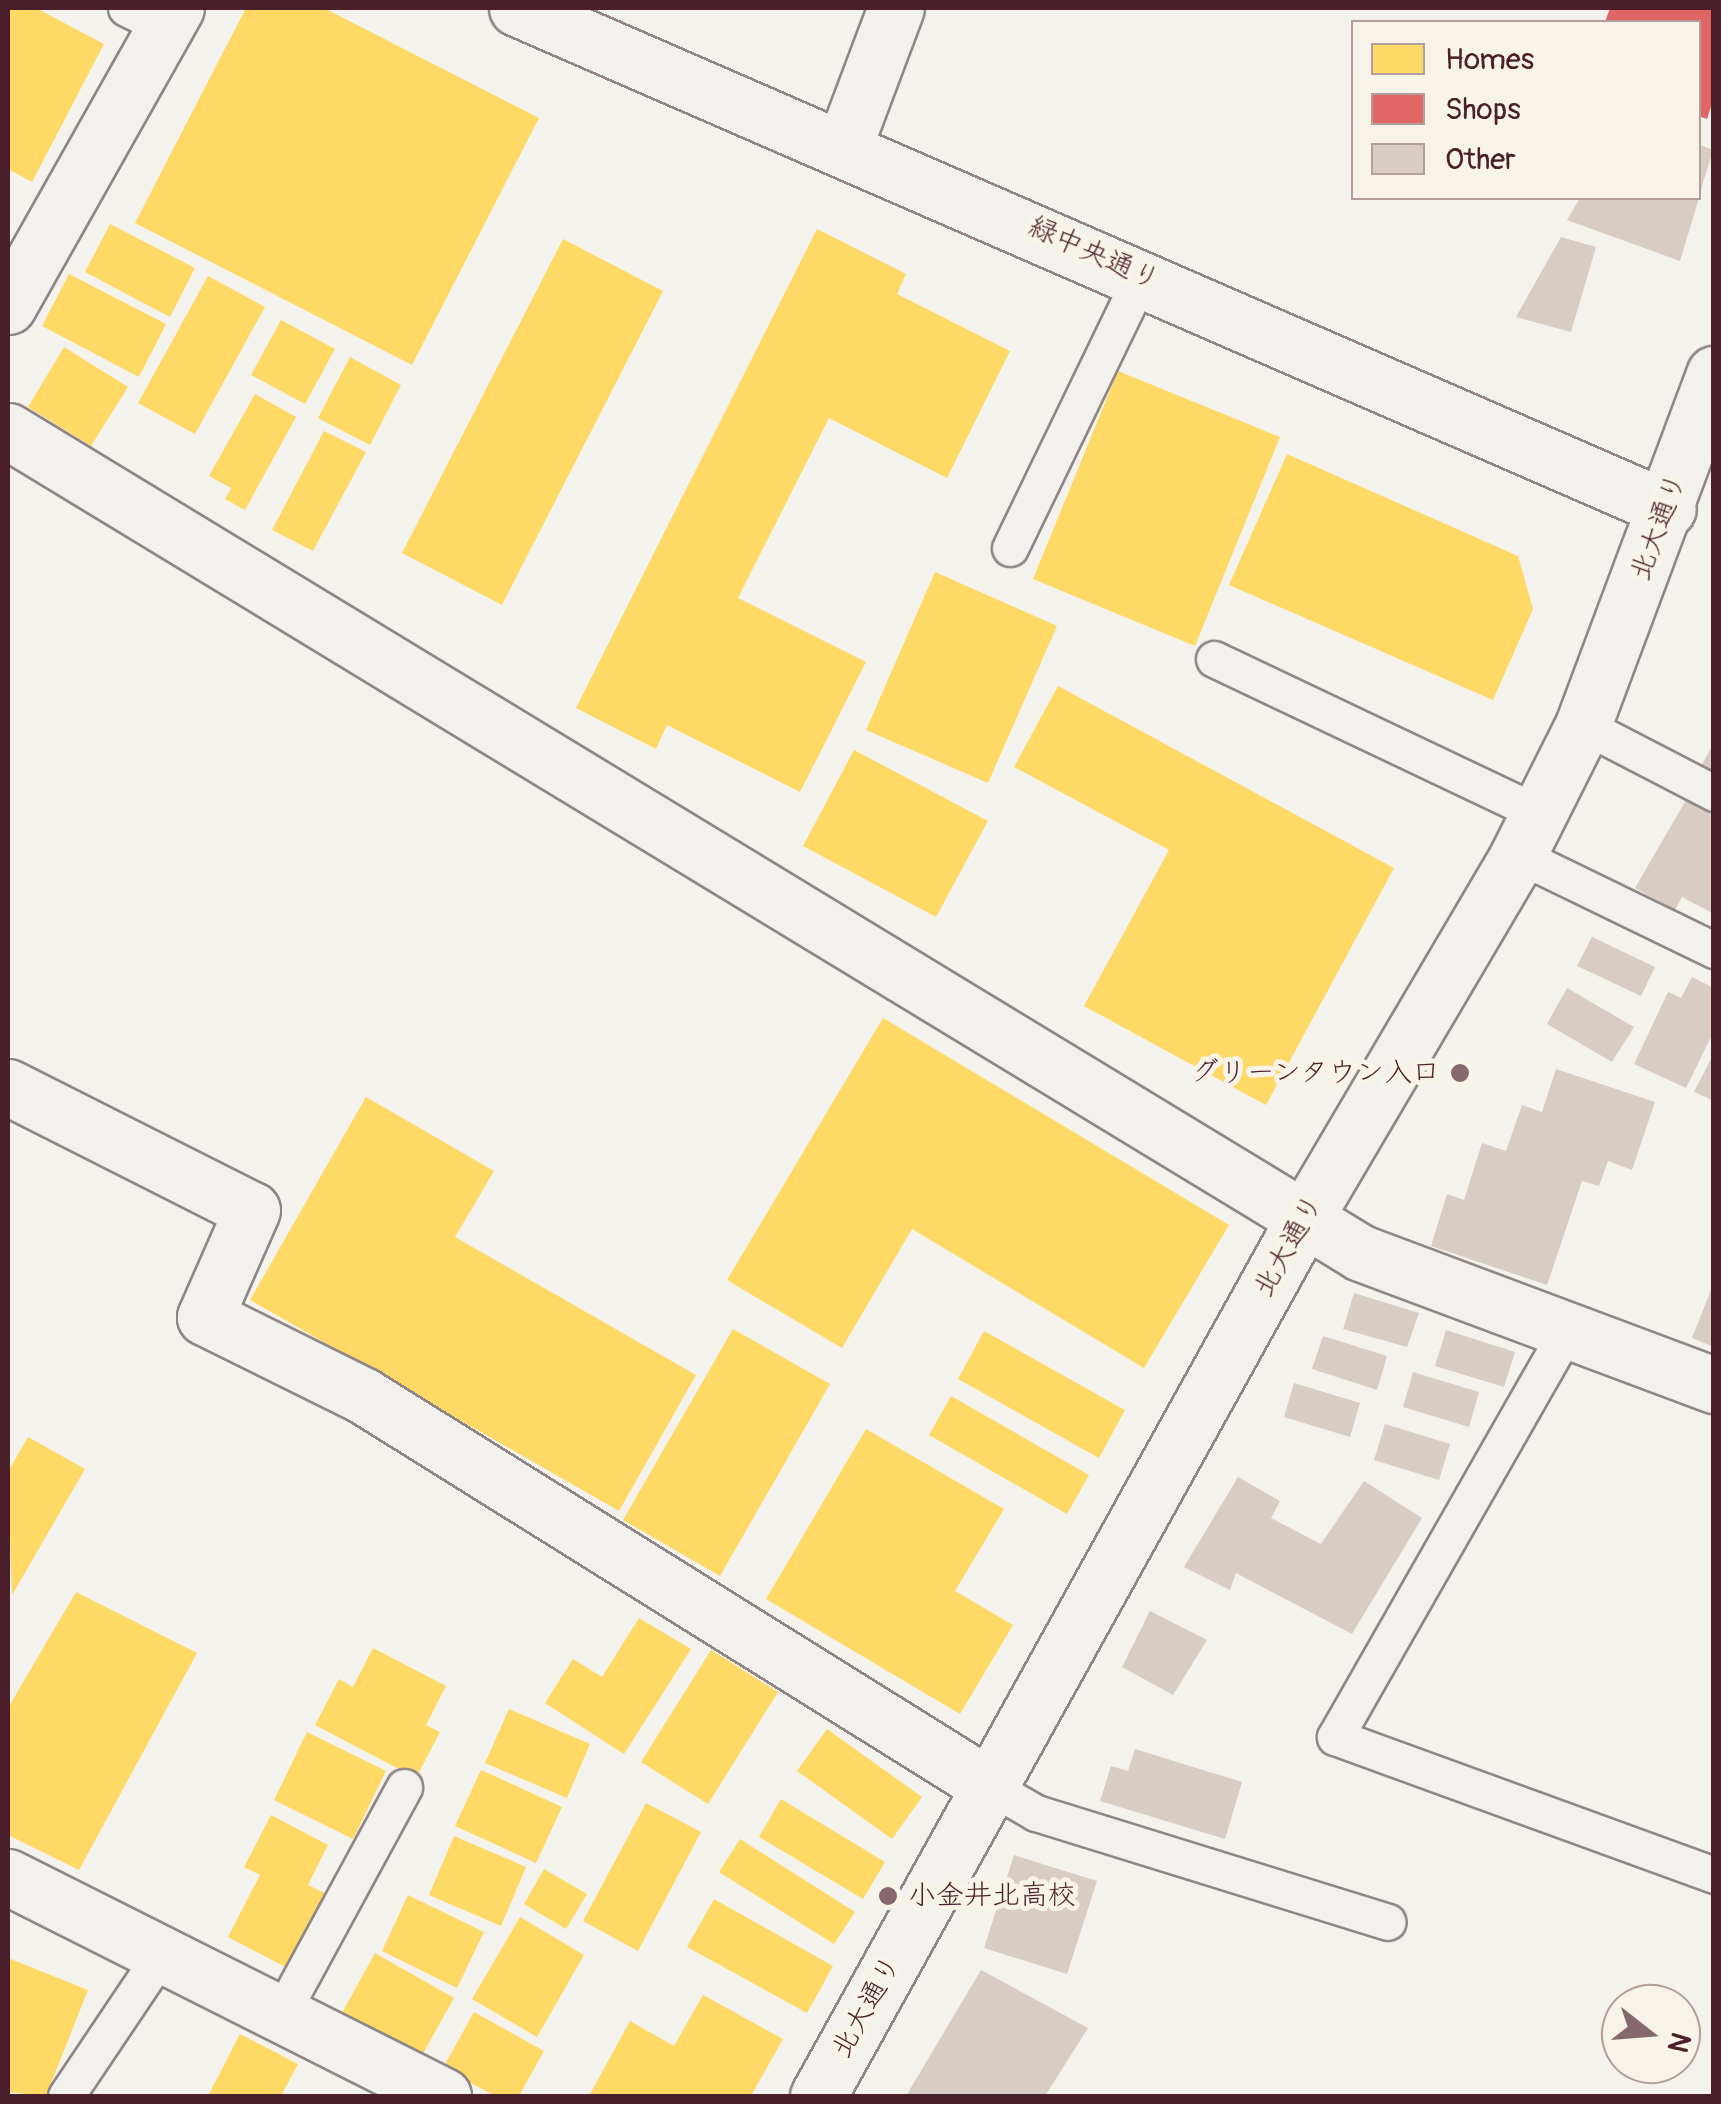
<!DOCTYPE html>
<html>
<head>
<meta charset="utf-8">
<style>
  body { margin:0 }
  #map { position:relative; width:1721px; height:2104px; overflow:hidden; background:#f4f2ec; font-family:Pangolin,"Klee One",sans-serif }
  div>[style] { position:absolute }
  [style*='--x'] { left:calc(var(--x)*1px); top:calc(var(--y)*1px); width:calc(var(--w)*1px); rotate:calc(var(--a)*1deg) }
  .homes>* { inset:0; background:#ffd966 }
  .shops>* { inset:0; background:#e06666 }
  .building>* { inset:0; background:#d7cdc4 }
  .roads { filter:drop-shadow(2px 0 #8f8685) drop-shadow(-2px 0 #8f8685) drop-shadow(0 2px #8f8685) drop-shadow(0 -2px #8f8685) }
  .service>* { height:35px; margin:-17.5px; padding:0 17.5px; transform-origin:17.5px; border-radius:17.5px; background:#f2f1ed }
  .minor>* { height:55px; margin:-27.5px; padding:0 27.5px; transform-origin:27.5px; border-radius:27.5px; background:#f2f1ed }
  .tertiary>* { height:55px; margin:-27.5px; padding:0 27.5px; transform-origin:27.5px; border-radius:27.5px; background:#f2f1ed }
  .dots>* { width:28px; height:28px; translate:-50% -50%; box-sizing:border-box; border:5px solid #f7f3e8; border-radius:50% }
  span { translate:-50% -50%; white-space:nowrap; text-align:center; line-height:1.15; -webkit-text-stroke:10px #f7f3e8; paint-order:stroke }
  .street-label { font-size:28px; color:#4a1f2b }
  .poi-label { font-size:28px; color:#4a1f2b }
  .right { translate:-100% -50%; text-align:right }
  .left { translate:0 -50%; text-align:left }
  .frame { position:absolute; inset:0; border:10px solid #4a1f2b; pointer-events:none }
  .legend { position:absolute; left:1351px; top:20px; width:350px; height:180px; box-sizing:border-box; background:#f7f3e8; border:2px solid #b29e9c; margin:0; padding:12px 18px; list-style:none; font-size:30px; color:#4a1f2b }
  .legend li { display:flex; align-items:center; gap:20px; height:50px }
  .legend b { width:50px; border:2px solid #b29e9c }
  .north { position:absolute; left:1601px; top:1984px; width:100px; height:100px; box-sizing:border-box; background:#f7f3e8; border:2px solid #b29e9c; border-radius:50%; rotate:107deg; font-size:28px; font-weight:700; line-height:40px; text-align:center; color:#4a1f2b }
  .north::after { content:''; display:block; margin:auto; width:35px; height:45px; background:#86696f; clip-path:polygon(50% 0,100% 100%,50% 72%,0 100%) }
</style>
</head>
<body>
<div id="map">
  <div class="homes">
    <div style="clip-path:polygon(8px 8px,36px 8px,104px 44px,32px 182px,8px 169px)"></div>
    <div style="clip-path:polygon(246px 8px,324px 8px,539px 118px,412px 365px,135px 223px)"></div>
    <div style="clip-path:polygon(110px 224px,195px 268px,170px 317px,85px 272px)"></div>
    <div style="clip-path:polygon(817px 229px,906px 274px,897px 294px,1010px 351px,947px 478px,829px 418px,738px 598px,866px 662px,800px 792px,667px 725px,656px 749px,576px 708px)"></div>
    <div style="clip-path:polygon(563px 239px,663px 291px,502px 605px,402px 553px)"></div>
    <div style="clip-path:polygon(69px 274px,166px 324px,139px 377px,42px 326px)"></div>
    <div style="clip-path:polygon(208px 276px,265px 307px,195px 434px,138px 403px)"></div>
    <div style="clip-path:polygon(281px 320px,335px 349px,305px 404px,251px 375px)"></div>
    <div style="clip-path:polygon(64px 347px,128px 387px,91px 446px,28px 407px)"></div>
    <div style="clip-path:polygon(350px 357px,401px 385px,370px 445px,318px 418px)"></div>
    <div style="clip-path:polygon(1118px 371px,1280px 437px,1195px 646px,1033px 579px)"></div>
    <div style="clip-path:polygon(255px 394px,296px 417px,245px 510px,225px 499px,231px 488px,209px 476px)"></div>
    <div style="clip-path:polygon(324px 431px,366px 452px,313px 551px,272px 530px)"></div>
    <div style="clip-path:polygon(1287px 454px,1518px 556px,1533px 609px,1493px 700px,1229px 585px)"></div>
    <div style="clip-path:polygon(935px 572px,1057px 626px,988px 783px,866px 730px)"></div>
    <div style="clip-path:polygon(1058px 686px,1394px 868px,1266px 1105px,1084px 1006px,1169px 850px,1014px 767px)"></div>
    <div style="clip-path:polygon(854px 750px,988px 821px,936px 917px,803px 846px)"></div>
    <div style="clip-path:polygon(883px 1018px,1229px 1225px,1144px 1368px,912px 1229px,842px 1348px,727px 1280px)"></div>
    <div style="clip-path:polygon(366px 1097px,494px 1171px,455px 1237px,696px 1375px,619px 1511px,250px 1300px)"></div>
    <div style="clip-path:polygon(733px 1329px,830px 1384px,720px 1576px,623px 1520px)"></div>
    <div style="clip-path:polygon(984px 1331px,1125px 1410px,1099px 1458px,958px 1379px)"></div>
    <div style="clip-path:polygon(951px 1396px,1089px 1475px,1067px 1514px,929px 1435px)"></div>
    <div style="clip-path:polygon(866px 1429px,1004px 1509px,955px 1591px,1013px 1625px,960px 1714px,766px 1599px)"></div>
    <div style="clip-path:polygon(28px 1437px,85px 1469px,12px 1595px,8px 1472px)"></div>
    <div style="clip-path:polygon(76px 1592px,197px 1653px,79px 1870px,8px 1835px,8px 1708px)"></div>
    <div style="clip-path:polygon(639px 1618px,691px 1649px,624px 1754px,545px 1703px,573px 1659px,602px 1677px)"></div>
    <div style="clip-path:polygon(373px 1648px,446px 1686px,426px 1725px,440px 1732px,416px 1778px,315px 1725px,339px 1679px,353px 1687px)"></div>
    <div style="clip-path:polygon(711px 1650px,778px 1692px,708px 1804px,641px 1762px)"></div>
    <div style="clip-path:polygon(509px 1709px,590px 1744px,567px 1798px,485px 1763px)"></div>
    <div style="clip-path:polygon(827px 1729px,922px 1797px,892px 1839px,797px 1771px)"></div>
    <div style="clip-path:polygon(307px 1732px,386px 1771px,353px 1839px,274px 1800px)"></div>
    <div style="clip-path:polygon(481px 1770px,562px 1807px,536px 1863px,455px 1826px)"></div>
    <div style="clip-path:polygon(781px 1799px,885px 1862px,863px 1899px,759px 1837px)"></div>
    <div style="clip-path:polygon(646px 1803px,701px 1832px,638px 1951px,583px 1921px)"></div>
    <div style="clip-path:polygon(271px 1815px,328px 1845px,308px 1885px,329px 1895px,291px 1970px,228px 1937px,260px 1875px,244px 1867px)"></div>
    <div style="clip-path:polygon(454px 1836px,526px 1867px,501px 1926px,429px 1895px)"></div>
    <div style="clip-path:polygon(740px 1839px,855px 1912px,834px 1944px,719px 1872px)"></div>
    <div style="clip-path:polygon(544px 1869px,587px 1894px,566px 1929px,524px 1904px)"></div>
    <div style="clip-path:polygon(408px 1895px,484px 1932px,457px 1988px,382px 1951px)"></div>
    <div style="clip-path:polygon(714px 1899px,833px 1966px,807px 2013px,687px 1947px)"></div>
    <div style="clip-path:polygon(520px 1917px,584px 1955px,537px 2037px,472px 1999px)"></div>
    <div style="clip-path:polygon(375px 1953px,454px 1998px,421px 2057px,342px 2013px)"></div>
    <div style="clip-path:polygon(8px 1958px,88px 1990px,46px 2096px,8px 2092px)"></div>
    <div style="clip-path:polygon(703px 1995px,783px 2039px,751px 2096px,589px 2096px,630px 2021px,674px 2046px)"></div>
    <div style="clip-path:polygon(474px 2012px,544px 2051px,519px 2096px,495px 2096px,443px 2068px)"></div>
    <div style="clip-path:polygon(240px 2034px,298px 2064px,281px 2096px,208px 2096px)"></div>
  </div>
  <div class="shops">
    <div style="clip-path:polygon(1610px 8px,1714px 8px,1714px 97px,1707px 119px,1698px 116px,1698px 22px,1605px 22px)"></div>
  </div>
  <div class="building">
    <div style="clip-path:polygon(1698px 144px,1713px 150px,1699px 196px,1698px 196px)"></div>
    <div style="clip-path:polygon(1580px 198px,1699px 198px,1680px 261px,1567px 220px)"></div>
    <div style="clip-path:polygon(1561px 237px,1596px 247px,1571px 332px,1516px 317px)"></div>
    <div style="clip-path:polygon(1714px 743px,1714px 773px,1701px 766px)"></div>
    <div style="clip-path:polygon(1686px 800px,1714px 816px,1714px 914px,1682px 897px,1675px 910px,1635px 888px)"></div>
    <div style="clip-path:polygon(1592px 937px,1655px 967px,1641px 996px,1577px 966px)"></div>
    <div style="clip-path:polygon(1692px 977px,1714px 988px,1714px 1031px,1686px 1088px,1634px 1064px,1668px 992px,1681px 998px)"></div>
    <div style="clip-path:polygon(1567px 988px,1634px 1027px,1612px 1062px,1547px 1024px)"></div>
    <div style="clip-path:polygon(1714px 1053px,1714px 1101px,1694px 1092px)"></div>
    <div style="clip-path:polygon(1556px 1069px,1655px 1102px,1632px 1170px,1608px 1161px,1599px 1186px,1582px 1181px,1547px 1285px,1431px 1246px,1447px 1194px,1464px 1200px,1482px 1143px,1506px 1151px,1522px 1105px,1542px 1112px)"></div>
    <div style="clip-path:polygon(1713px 1285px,1714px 1285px,1714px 1347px,1692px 1338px)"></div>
    <div style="clip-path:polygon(1354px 1293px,1419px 1313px,1407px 1347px,1343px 1329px)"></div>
    <div style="clip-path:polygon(1446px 1330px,1515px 1352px,1504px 1387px,1435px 1366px)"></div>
    <div style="clip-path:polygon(1323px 1336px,1387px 1356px,1377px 1390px,1312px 1369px)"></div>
    <div style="clip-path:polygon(1413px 1372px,1479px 1392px,1469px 1427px,1403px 1407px)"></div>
    <div style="clip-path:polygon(1294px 1383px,1360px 1403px,1350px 1437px,1284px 1417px)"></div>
    <div style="clip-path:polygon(1385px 1424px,1450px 1444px,1439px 1480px,1374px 1460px)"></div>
    <div style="clip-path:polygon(1238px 1477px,1280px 1501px,1271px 1518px,1321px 1544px,1364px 1481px,1422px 1518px,1352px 1634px,1236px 1573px,1230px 1590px,1184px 1567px)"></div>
    <div style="clip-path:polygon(1150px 1611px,1207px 1640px,1173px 1695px,1122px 1667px)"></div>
    <div style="clip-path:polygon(1135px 1749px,1242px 1782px,1225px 1839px,1100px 1801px,1111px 1766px,1128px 1771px)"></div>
    <div style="clip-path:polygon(1014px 1855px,1097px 1881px,1067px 1974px,984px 1948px)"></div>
    <div style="clip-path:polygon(981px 1970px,1088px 2028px,1045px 2096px,906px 2096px)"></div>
  </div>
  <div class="roads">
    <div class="service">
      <div style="--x:126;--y:8;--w:43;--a:26"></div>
      <div style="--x:1010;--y:548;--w:303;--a:-64.2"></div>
      <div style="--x:1214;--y:659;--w:359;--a:25.4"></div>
      <div style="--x:1583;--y:725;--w:148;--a:27.4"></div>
      <div style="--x:1518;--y:855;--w:218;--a:25.9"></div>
      <div style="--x:1565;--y:1334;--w:464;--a:119.7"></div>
      <div style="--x:1335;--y:1737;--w:403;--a:20"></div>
      <div style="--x:989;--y:1786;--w:54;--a:29.9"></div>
      <div style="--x:1036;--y:1813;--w:368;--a:17.2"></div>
      <div style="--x:282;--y:2012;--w:256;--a:-61.5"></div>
      <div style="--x:66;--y:2096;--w:169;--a:-56.1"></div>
    </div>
    <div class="minor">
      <div style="--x:844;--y:146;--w:147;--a:-69.4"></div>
      <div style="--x:8;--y:306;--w:342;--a:-60.6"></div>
      <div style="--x:8;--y:431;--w:1583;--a:31.28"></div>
      <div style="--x:1361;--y:1253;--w:377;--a:20.5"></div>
      <div style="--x:8;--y:1087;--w:273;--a:26.8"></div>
      <div style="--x:252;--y:1210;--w:117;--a:113.7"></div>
      <div style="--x:205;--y:1317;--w:178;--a:26.4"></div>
      <div style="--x:364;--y:1396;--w:737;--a:31.96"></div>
      <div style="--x:8;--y:1877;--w:487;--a:26.7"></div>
    </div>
    <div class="tertiary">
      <div style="--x:517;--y:8;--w:1255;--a:23.52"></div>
      <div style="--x:818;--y:2096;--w:1003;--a:-61.01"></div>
      <div style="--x:1304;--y:1219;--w:422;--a:-59.5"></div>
      <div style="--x:1518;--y:855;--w:145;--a:-63.4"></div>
      <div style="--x:1583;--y:725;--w:375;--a:-69.5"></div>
    </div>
  </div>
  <div class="dots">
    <div style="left:1460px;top:1073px;background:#86696f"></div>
    <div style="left:888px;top:1896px;background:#86696f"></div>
  </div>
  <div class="street-label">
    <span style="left:1094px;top:254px;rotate:24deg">緑中央通り</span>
    <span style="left:1659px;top:527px;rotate:-70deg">北大通り</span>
    <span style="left:1289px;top:1246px;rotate:-61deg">北大通り</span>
    <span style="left:867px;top:2007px;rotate:-61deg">北大通り</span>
  </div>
  <div class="poi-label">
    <span class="right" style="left:1440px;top:1073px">グリーンタウン入口</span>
    <span class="left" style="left:908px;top:1896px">小金井北高校</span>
  </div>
  <div class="frame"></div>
  <ul class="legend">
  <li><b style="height:28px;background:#ffd966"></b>Homes</li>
  <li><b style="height:28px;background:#e06666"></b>Shops</li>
  <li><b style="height:28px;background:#d7cdc4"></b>Other</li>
  </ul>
  <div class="north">N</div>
</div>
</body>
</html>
